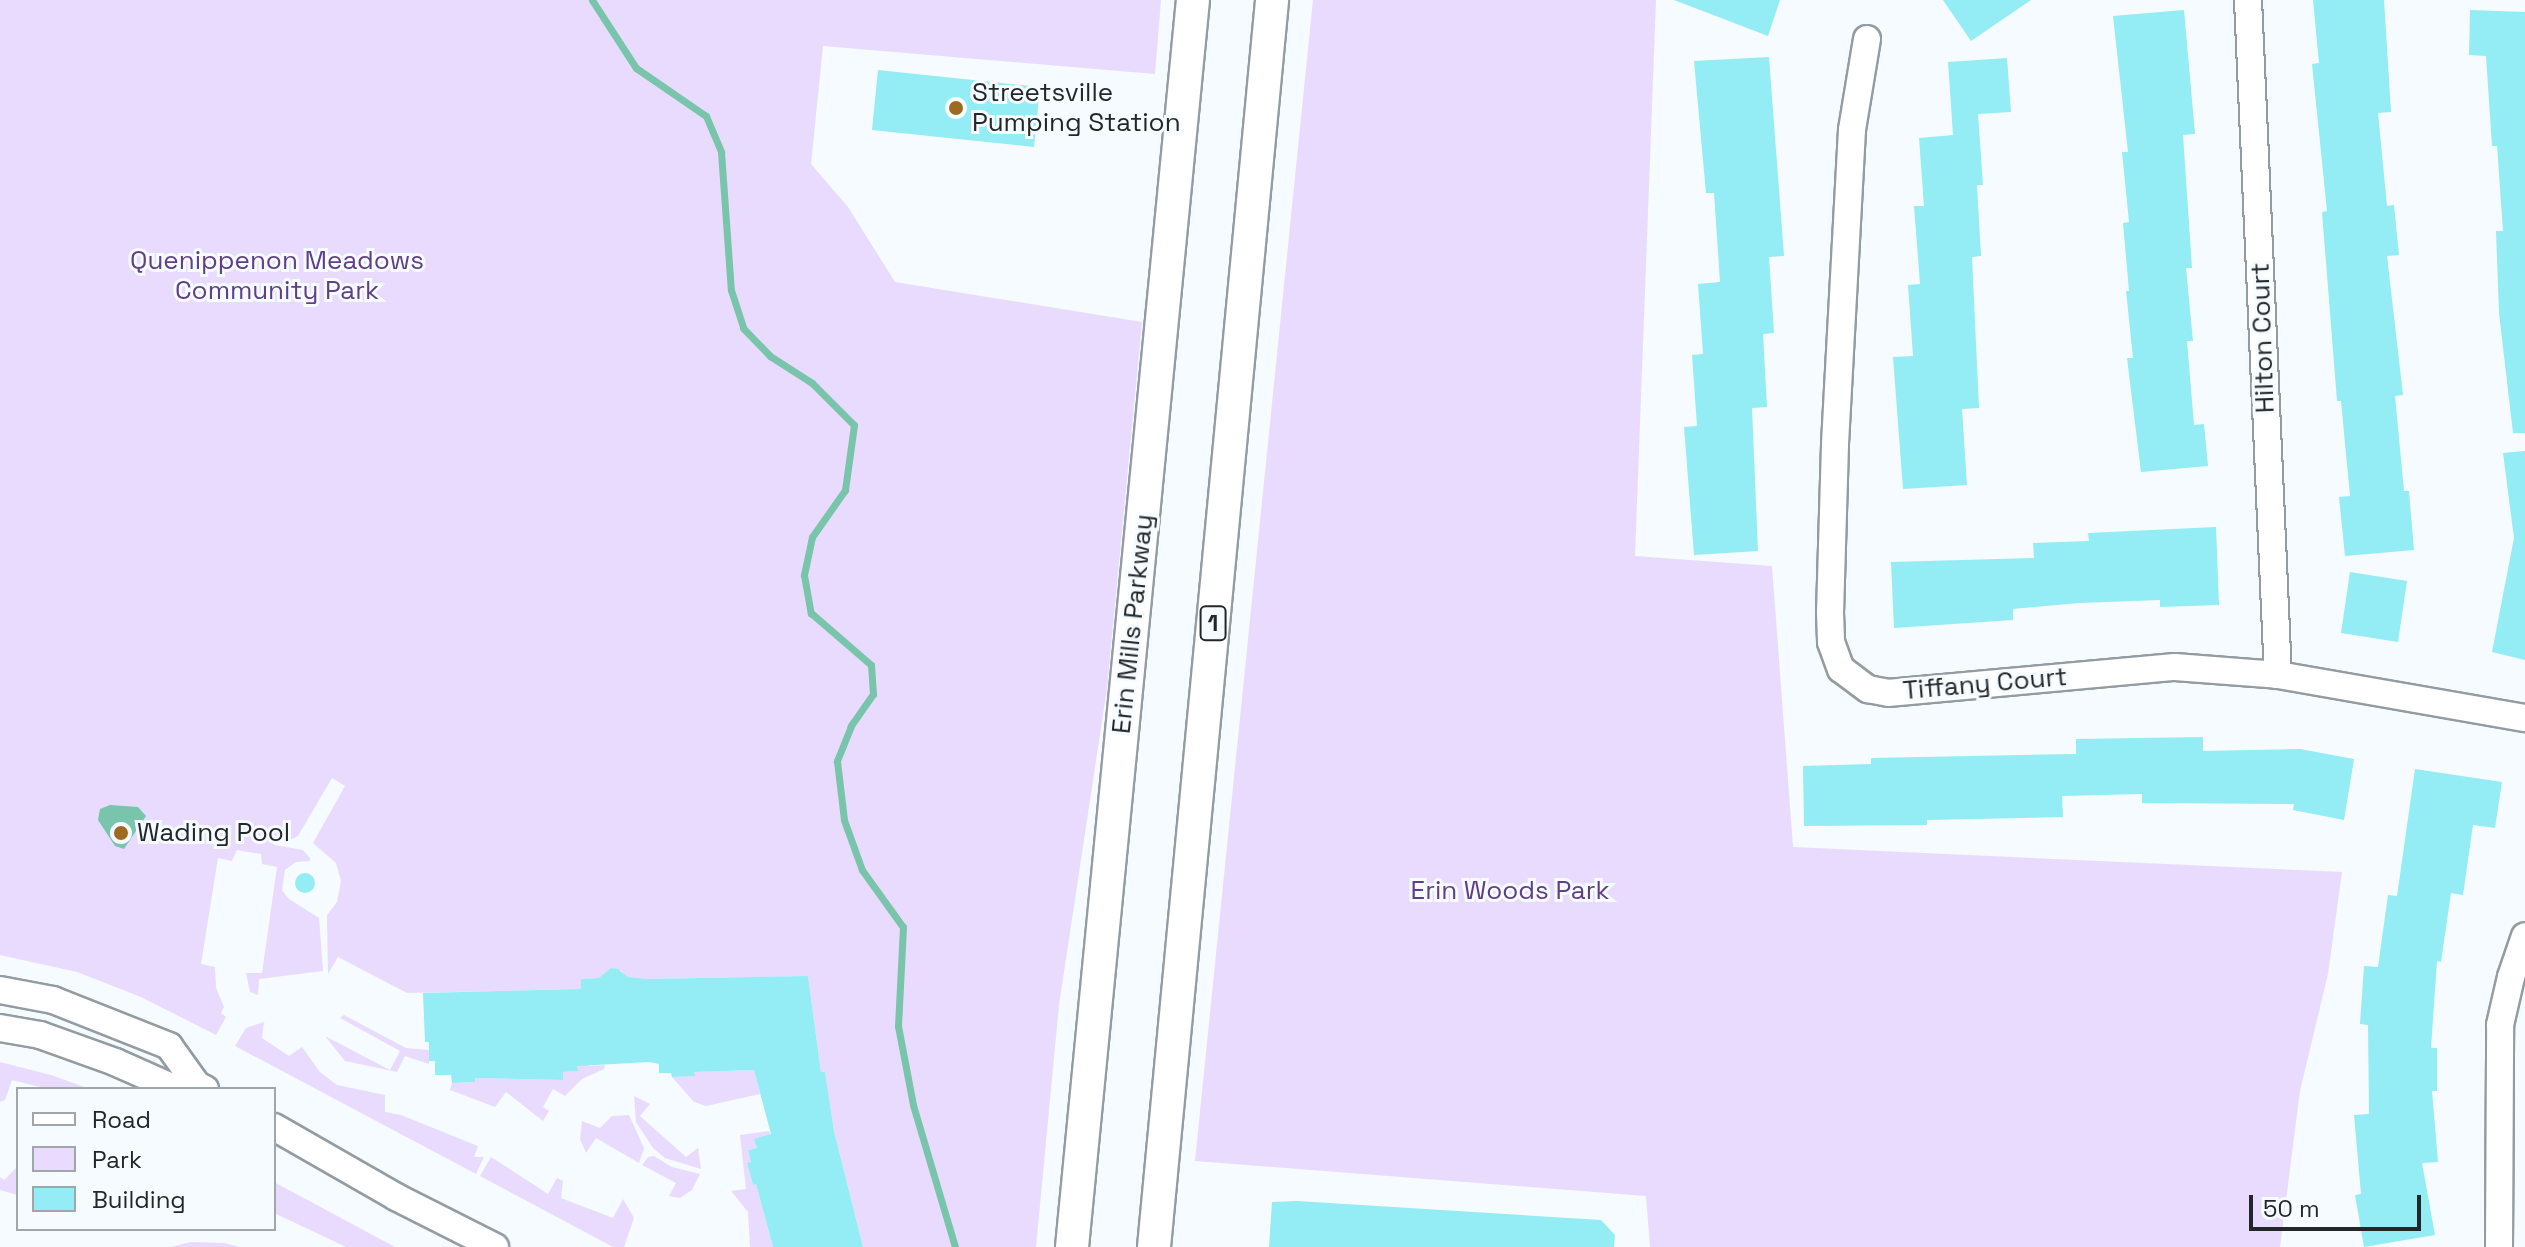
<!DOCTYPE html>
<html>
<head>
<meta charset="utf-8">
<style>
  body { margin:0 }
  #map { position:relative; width:2525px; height:1247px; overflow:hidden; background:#f5fbff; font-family:"Space Grotesk",sans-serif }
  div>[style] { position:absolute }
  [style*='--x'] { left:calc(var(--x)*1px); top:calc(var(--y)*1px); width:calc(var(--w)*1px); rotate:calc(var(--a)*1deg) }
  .green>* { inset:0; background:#e9dbfd }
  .water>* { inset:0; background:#78c5ab }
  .stream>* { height:7px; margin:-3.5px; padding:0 3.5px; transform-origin:3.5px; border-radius:3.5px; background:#78c5ab }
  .building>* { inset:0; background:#94ecf5 }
  .round { border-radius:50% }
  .roads { filter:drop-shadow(2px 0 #939ca3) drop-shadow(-2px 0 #939ca3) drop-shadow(0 2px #939ca3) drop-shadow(0 -2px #939ca3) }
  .minor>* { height:26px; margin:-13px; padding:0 13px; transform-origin:13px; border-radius:13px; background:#fff }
  .major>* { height:32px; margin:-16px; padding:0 16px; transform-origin:16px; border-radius:16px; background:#fff }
  .dots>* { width:22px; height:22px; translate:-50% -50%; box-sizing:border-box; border:4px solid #f5fbff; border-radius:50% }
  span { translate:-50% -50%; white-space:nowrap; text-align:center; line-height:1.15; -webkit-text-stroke:6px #f5fbff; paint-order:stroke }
  .shield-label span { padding:2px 6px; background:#f5fbff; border:2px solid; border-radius:6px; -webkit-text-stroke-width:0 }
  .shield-label { font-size:24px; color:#24272a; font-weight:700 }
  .poi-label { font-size:26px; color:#24272a }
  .left { translate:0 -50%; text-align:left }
  .park-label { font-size:26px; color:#613e85 }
  .street-label { font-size:26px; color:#24272a }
  .legend { position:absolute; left:16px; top:1087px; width:260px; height:144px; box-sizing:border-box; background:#f5fbff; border:2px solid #a1a6aa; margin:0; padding:10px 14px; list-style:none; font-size:24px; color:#24272a }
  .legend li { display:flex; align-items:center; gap:16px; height:40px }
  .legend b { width:40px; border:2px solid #a1a6aa }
  .scale { position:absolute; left:2249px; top:1195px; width:172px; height:36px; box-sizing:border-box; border:4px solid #24272a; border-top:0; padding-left:10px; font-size:24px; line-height:28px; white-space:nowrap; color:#24272a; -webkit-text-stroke:6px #f5fbff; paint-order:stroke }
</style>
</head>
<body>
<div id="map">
  <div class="green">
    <div style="clip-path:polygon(0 0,1161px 0,1155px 74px,823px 46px,811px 164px,848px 207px,895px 282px,1142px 322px,1107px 688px,1059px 1005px,1036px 1247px,863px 1247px,834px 1131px,825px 1072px,821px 1072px,808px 976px,647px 979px,626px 977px,622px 971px,611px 968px,602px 978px,581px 979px,581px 989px,407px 993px,338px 957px,328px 974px,327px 915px,337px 902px,341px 881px,336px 863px,313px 843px,345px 786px,332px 778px,298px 836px,292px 839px,275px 838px,274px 845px,303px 850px,310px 858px,310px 861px,296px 862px,285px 870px,282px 890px,289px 899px,319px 918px,323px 971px,259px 979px,258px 995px,250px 992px,246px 973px,262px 973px,277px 867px,262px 864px,261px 854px,237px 850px,232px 861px,218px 858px,201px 964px,215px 967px,216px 988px,224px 1007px,221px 1013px,226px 1017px,216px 1035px,141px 997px,77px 972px,0 955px)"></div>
    <div style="clip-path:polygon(1313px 0,1656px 0,1635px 556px,1772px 566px,1793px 847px,2342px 872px,2328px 974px,2300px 1091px,2280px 1247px,1650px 1247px,1646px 1196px,1195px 1161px)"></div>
    <div style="clip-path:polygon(344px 1015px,406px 1048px,429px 1050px,429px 1064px,405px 1056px,397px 1072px,345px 1061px,325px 1036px,390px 1070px,400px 1051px,340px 1018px)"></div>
    <div style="clip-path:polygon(264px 1022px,262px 1038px,289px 1056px,302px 1047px,320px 1072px,337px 1085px,385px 1095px,385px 1112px,401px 1115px,478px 1146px,474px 1157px,484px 1157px,476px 1174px,235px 1046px,246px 1028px)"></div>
    <div style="clip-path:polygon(588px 1053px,589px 1066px,605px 1065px,604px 1069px,582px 1079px,565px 1096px,553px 1089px,543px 1107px,549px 1111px,543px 1121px,506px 1092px,495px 1107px,450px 1090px,452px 1083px,474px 1082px,475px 1078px,562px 1080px,563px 1072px,577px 1071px,577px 1056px)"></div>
    <div style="clip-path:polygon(0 1062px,51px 1075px,90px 1089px,48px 1089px,12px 1080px,5px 1100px,0 1102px)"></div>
    <div style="clip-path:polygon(754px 1070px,760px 1094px,706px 1106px,694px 1102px,672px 1077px,694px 1076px,694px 1072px)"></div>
    <div style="clip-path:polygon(634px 1096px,650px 1104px,640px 1116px,686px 1157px,698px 1148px,701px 1169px,665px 1158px,653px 1148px,636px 1122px)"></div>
    <div style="clip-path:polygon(629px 1115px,644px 1148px,639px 1163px,596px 1138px,586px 1153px,580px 1139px,582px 1121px,600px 1128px,612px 1116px)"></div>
    <div style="clip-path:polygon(769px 1131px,771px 1135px,755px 1139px,757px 1148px,748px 1150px,751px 1162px,747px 1163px,753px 1185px,756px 1184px,773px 1247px,750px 1247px,748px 1212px,731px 1191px,746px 1189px,740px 1135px)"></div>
    <div style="clip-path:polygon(654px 1156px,672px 1167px,700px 1174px,692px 1190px,680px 1198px,669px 1196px,676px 1183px,642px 1165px,648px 1157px)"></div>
    <div style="clip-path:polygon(491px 1157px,548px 1194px,557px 1178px,563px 1181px,561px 1198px,613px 1218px,623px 1199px,634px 1218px,624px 1247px,613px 1247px,480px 1176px)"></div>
    <div style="clip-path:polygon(18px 1166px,18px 1195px,0 1190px,0 1177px,4px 1180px)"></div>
    <div style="clip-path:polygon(274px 1182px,395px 1247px,346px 1247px,274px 1213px)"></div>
    <div style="clip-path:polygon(191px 1242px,224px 1243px,240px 1247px,171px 1247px)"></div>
  </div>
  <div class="water">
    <div style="clip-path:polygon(110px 805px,138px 807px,146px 816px,124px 849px,115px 846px,98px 820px,100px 809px)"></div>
  </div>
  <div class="stream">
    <div style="--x:592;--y:0;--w:81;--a:57.1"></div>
    <div style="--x:636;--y:68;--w:85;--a:34.4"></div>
    <div style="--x:706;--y:116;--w:39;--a:67"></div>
    <div style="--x:721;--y:152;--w:138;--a:85.9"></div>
    <div style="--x:731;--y:290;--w:40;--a:72"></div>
    <div style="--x:743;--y:328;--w:39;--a:46"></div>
    <div style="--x:770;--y:356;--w:50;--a:32.7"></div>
    <div style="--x:812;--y:383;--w:59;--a:45"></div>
    <div style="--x:854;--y:425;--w:66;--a:97.9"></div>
    <div style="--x:845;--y:490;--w:57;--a:125.1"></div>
    <div style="--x:812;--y:537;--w:39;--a:102"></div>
    <div style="--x:804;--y:575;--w:39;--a:80"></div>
    <div style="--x:811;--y:613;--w:79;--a:40.9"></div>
    <div style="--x:871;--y:665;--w:29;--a:86"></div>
    <div style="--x:873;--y:694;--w:39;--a:125"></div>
    <div style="--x:851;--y:726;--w:38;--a:112"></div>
    <div style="--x:837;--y:761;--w:59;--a:83.2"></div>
    <div style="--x:844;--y:820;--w:53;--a:70.2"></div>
    <div style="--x:862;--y:870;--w:70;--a:54.3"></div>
    <div style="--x:903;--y:927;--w:99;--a:92.9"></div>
    <div style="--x:898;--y:1026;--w:80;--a:79.2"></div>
    <div style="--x:913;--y:1105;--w:148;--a:73.5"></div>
  </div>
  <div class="building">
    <div style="clip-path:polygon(1674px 0,1780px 0,1768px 36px)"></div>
    <div style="clip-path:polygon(1943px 0,2031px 0,1971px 41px)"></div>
    <div style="clip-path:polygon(2313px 0,2384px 0,2391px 112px,2378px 113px,2387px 206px,2394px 205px,2399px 255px,2387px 256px,2403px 395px,2395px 396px,2404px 491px,2409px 491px,2414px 550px,2345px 556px,2339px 497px,2350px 496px,2341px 401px,2337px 401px,2322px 212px,2327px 211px,2312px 64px,2319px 63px)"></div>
    <div style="clip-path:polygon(2184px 10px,2195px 134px,2183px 135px,2192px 268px,2186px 268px,2193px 341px,2187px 341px,2194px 425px,2204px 424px,2208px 466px,2141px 472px,2127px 358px,2133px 358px,2126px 291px,2129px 291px,2123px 223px,2129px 222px,2122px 152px,2128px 152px,2113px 16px)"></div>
    <div style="clip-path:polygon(2470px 10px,2525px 12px,2525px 433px,2513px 433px,2499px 313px,2496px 231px,2503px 231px,2497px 146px,2492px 146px,2486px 56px,2469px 55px)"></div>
    <div style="clip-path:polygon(1769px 57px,1784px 256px,1769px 257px,1774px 333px,1763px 334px,1767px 407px,1752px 408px,1758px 551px,1694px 555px,1684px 427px,1697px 426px,1692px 355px,1703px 354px,1698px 284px,1720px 282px,1714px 193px,1706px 193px,1694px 61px)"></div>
    <div style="clip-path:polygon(2007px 58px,2011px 112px,1978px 114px,1983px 185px,1977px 185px,1981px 256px,1972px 257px,1979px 408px,1962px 409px,1967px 485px,1903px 489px,1893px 357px,1913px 356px,1908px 285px,1920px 284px,1914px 206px,1924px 206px,1919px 138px,1953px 135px,1948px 62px)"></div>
    <div style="clip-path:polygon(878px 70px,1040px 87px,1034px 147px,872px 130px)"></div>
    <div style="clip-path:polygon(2525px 451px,2525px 660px,2492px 652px,2514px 538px,2503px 453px)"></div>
    <div style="clip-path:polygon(2216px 527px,2219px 605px,2160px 607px,2160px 600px,2079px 603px,2013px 609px,2013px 620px,1894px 628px,1891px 562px,2034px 558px,2033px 543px,2089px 541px,2088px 533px)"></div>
    <div style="clip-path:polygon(2350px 572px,2407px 581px,2398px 642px,2341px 633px)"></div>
    <div style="clip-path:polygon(2203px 737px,2203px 751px,2300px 749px,2354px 759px,2344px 820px,2293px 810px,2294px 804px,2142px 803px,2142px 794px,2062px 796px,2063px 817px,1927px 820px,1927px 825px,1804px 826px,1803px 766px,1871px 764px,1871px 758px,2076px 754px,2076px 739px)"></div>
    <div style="clip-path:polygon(2415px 769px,2502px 782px,2495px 828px,2473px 825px,2463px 895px,2451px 893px,2441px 962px,2437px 961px,2431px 1048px,2437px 1048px,2437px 1091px,2432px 1091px,2438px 1162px,2422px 1163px,2435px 1235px,2364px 1247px,2355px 1195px,2361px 1194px,2354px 1115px,2369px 1114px,2368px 1025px,2360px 1024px,2364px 966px,2378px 967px,2388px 895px,2397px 896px)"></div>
    <div class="round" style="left:295px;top:873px;width:20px;height:20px"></div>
    <div style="clip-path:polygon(611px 968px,618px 969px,628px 977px,647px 979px,808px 976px,821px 1072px,825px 1072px,834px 1131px,863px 1247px,773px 1247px,756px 1184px,753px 1185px,747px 1163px,751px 1162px,748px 1150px,757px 1148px,754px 1139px,771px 1134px,754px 1070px,694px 1072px,695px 1076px,672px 1077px,671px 1073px,659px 1073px,659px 1064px,649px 1062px,577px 1066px,578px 1071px,563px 1072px,563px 1080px,475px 1078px,475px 1082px,452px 1083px,451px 1075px,435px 1075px,435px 1061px,429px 1061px,429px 1042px,425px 1042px,423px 993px,581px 989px,581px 979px,599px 978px)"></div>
    <div style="clip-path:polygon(1297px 1201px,1601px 1220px,1615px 1235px,1614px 1247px,1269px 1247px,1272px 1202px)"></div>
  </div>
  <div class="roads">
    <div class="minor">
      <div style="--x:2248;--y:0;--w:676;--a:87.46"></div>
      <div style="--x:1867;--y:39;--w:92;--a:99.4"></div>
      <div style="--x:1852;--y:130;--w:315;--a:93.1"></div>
      <div style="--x:1835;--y:445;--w:167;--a:91.7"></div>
      <div style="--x:1830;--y:612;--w:30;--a:88"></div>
      <div style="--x:1831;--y:642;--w:29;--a:70"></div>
      <div style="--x:1841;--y:669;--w:34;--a:37"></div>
      <div style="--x:1868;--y:689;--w:20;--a:11"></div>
      <div style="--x:1888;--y:693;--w:288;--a:-5.2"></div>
      <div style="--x:2175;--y:667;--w:103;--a:4.4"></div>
      <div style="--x:2278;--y:675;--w:251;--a:9.9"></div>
      <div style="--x:0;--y:990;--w:54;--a:10.7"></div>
      <div style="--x:53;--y:1000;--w:125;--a:21.6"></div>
      <div style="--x:169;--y:1046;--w:48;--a:54.3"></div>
      <div style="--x:197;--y:1085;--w:9;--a:27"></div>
      <div style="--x:0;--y:1028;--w:41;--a:9.9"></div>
      <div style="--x:40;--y:1035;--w:80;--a:19.8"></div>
      <div style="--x:115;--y:1062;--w:59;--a:24"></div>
      <div style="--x:169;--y:1086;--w:28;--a:-2"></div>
      <div style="--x:274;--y:1127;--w:141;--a:29.8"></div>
      <div style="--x:396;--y:1197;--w:111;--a:26.8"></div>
      <div style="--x:2499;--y:1247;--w:222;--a:-89.7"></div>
      <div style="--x:2500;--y:1025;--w:49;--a:-77.1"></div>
      <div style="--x:2511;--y:977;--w:43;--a:-71.1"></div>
    </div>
    <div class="major">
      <div style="--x:1072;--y:1247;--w:1253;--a:-84.46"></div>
      <div style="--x:1154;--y:1247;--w:1253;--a:-84.59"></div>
    </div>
  </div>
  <div class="dots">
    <div style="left:956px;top:108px;background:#9e6a22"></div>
    <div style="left:121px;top:833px;background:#9e6a22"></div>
  </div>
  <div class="shield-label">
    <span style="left:1213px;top:623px">1</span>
  </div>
  <div class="poi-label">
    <span class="left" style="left:972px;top:108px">Streetsville<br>Pumping Station</span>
    <span class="left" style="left:137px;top:833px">Wading Pool</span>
  </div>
  <div class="park-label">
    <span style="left:277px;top:276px">Quenippenon Meadows<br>Community Park</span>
    <span style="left:1510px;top:891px">Erin Woods Park</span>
  </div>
  <div class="street-label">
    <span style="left:2263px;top:338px;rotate:-92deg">Hilton Court</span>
    <span style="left:1133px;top:624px;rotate:-84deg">Erin Mills Parkway</span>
    <span style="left:1985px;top:684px;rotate:-5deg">Tiffany Court</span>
  </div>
  <ul class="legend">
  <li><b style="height:10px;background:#fff"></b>Road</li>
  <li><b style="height:22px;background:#e9dbfd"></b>Park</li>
  <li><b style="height:22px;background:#94ecf5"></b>Building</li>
  </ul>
  <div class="scale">50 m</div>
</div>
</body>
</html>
